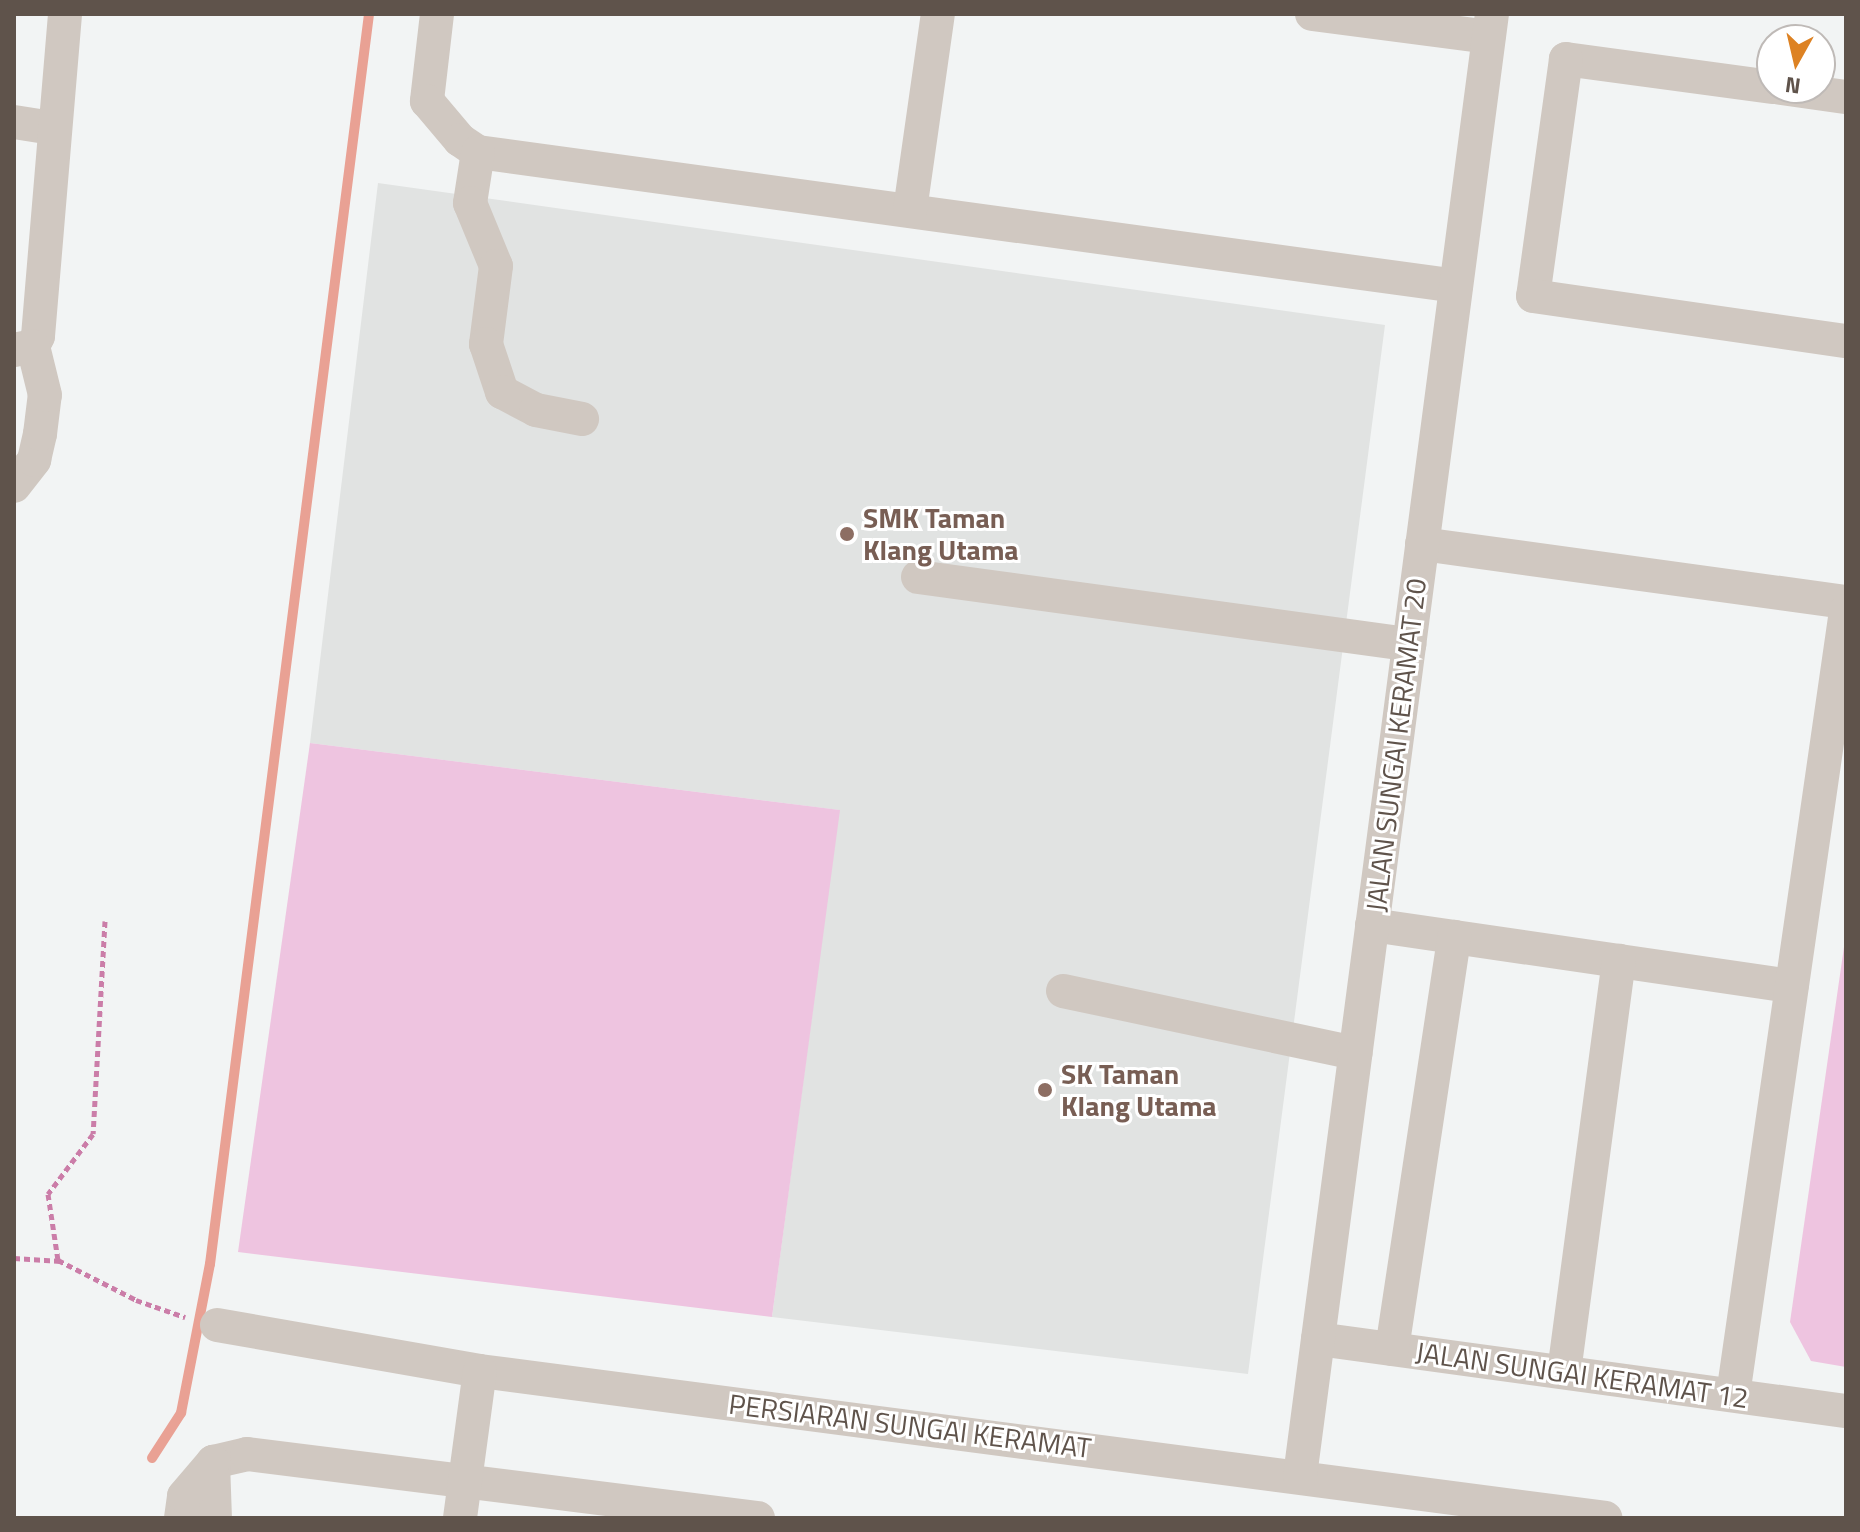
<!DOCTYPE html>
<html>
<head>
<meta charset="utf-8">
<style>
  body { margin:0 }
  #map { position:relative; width:1860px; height:1532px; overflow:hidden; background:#f2f4f4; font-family:"Titillium Web",sans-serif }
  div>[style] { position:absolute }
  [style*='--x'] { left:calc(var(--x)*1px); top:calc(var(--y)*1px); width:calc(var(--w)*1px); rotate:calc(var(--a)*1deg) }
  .education>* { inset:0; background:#e1e3e2 }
  .green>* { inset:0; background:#eec4e0 }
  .stream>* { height:10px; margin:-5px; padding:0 5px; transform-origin:5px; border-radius:5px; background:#e9a194 }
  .path>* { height:5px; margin-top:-2.5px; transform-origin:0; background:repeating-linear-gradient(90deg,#cb7da8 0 6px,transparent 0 10px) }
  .minor>* { height:34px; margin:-17px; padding:0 17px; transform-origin:17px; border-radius:17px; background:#d0c8c1 }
  .dots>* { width:22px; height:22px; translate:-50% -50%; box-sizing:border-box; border:4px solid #fff; border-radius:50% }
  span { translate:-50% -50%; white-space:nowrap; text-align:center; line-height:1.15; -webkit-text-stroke:6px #fff; paint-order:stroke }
  .education-label { font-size:28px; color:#785e54; font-weight:700 }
  .left { translate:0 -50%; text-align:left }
  .street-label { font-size:28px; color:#5f534b }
  .frame { position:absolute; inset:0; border:16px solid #5f534b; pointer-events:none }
  .north { position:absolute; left:1756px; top:24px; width:80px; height:80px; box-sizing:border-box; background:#fff; border:2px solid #bfbab7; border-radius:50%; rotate:188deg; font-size:22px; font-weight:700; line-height:32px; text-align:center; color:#5f534b }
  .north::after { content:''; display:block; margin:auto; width:28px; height:36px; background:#dd8223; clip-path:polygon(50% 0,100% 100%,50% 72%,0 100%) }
</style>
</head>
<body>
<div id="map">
  <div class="education">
    <div style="clip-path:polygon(378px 183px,1385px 325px,1248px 1374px,772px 1317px,839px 810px,310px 743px)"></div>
  </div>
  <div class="green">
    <div style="clip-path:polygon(310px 743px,840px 810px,772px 1317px,238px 1252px)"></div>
    <div style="clip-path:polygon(1846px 933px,1846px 1367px,1811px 1361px,1790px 1322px)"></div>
  </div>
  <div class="stream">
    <div style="--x:152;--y:1458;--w:54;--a:-57.2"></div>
    <div style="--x:181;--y:1413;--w:152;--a:-79"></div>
    <div style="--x:210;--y:1264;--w:1260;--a:-82.75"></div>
  </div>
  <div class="path">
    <div style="--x:105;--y:921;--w:213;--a:93.2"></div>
    <div style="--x:93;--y:1134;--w:75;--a:126.9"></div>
    <div style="--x:48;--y:1194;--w:67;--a:81.4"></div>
    <div style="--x:58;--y:1260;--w:88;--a:27.1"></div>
    <div style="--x:136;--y:1300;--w:52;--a:19.1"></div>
    <div style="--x:14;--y:1258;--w:47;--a:3.7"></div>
  </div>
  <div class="minor">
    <div style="--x:437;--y:14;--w:88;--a:96.6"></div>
    <div style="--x:427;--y:101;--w:51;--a:49.8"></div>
    <div style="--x:460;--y:140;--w:22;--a:34"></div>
    <div style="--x:478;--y:152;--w:987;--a:7.8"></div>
    <div style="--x:1312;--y:14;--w:178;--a:7.4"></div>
    <div style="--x:1772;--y:87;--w:208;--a:-172.3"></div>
    <div style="--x:1566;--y:59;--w:239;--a:97.9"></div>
    <div style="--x:1533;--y:296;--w:316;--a:8.2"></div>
    <div style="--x:1781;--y:88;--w:66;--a:7.9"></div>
    <div style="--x:14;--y:122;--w:37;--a:9"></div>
    <div style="--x:478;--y:152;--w:52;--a:98.9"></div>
    <div style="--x:470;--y:203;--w:68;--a:67.6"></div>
    <div style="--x:496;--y:266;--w:79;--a:97.3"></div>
    <div style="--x:486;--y:344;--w:51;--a:71.6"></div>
    <div style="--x:502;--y:392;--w:38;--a:28"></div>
    <div style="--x:536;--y:410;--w:47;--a:11.1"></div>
    <div style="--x:910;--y:210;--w:198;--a:-81.9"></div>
    <div style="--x:14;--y:350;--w:19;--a:-12"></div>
    <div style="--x:33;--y:346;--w:11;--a:-63"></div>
    <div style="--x:38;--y:336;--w:323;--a:-85.2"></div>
    <div style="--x:14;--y:486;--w:33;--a:-52"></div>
    <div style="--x:34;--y:460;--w:27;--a:-77"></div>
    <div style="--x:40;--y:434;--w:39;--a:-83"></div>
    <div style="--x:45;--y:395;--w:50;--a:-103.8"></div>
    <div style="--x:1422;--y:544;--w:428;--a:7.8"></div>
    <div style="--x:918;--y:577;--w:496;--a:7.8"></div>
    <div style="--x:1372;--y:925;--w:424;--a:8.3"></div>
    <div style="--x:1063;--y:991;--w:299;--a:12"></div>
    <div style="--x:217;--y:1325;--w:267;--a:9.9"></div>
    <div style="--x:480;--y:1371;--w:1135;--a:7.44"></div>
    <div style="--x:1318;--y:1339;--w:533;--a:7.77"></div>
    <div style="--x:1392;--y:1349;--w:417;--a:-81.4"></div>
    <div style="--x:1564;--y:1372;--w:415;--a:-82.4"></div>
    <div style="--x:1733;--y:1395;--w:792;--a:-81.8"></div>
    <div style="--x:213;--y:1462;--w:35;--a:-13"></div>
    <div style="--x:247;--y:1454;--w:515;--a:7.14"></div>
    <div style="--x:213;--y:1462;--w:56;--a:88"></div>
    <div style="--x:1300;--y:1476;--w:1475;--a:-82.52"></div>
    <div style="--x:181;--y:1518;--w:22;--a:-82"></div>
    <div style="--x:184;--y:1496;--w:45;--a:-49.5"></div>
    <div style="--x:460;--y:1518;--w:148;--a:-82.3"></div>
  </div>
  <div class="dots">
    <div style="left:847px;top:534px;background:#8d6e63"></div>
    <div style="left:1045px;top:1090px;background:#8d6e63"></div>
  </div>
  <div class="education-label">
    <span class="left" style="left:863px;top:534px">SMK Taman<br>Klang Utama</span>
    <span class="left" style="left:1061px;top:1090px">SK Taman<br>Klang Utama</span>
  </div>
  <div class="street-label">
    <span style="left:1396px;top:745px;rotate:-83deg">JALAN SUNGAI KERAMAT 20</span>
    <span style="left:1582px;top:1375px;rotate:8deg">JALAN SUNGAI KERAMAT 12</span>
    <span style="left:910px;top:1426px;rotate:7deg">PERSIARAN SUNGAI KERAMAT</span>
  </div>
  <div class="frame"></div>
  <div class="north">N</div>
</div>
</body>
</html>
